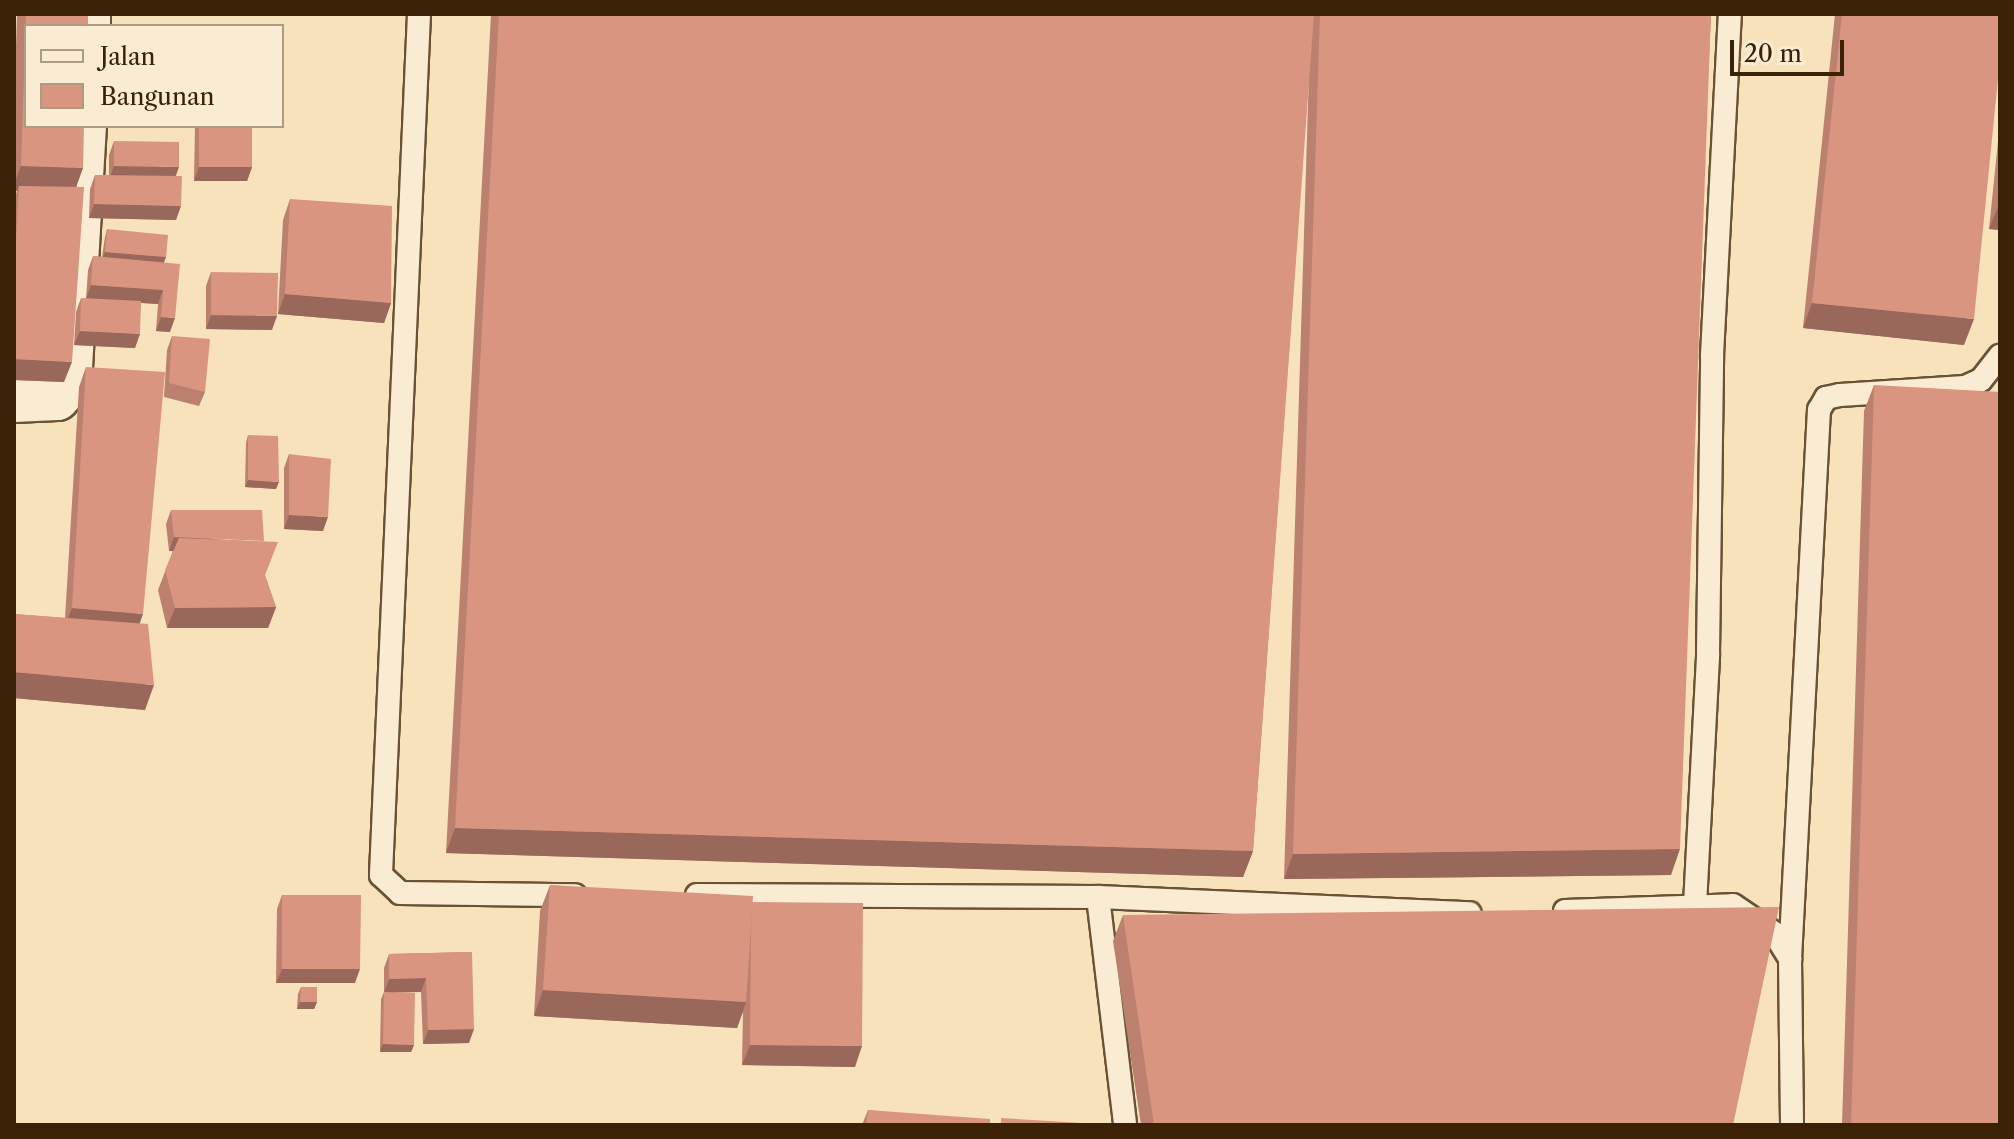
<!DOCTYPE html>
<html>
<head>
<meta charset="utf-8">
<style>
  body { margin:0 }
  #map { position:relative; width:2014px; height:1139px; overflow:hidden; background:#f7e2bb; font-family:"Libre Caslon Text",serif }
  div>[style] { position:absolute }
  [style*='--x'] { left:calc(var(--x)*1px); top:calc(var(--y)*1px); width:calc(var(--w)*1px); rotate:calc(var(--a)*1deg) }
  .roads { filter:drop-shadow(2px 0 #6a5234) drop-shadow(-2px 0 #6a5234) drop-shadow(0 2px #6a5234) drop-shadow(0 -2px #6a5234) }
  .service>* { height:22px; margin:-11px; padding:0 11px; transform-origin:11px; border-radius:11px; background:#faecd3 }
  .minor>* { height:44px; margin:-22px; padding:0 22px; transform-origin:22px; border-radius:22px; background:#faecd3 }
  .wall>* { inset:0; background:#bb806e }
  .shaded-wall>* { inset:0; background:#99685a }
  .building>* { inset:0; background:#da9580 }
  span { translate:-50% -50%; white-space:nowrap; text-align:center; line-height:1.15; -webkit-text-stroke:6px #faecd3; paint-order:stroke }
  .frame { position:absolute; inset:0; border:16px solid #3b2207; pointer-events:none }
  .legend { position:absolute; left:24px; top:24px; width:260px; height:104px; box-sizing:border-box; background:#faecd3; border:2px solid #ae9b81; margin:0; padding:10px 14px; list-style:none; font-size:24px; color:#3b2207 }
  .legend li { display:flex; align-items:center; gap:16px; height:40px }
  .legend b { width:40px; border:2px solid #ae9b81 }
  .scale { position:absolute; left:1730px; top:40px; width:114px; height:36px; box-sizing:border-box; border:4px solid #3b2207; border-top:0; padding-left:10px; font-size:24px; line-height:28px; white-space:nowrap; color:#3b2207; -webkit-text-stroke:6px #faecd3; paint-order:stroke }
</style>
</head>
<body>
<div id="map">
  <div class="roads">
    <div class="service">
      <div style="--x:419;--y:14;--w:862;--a:92.53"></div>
      <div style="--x:381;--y:875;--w:26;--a:43"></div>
      <div style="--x:400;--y:893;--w:175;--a:0.7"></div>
      <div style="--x:697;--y:895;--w:401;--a:0.3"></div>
      <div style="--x:1098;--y:897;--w:372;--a:2.5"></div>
      <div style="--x:1098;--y:897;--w:230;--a:83.2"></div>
      <div style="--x:1695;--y:905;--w:252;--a:-87"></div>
      <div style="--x:1708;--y:653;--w:298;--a:-89.2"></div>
      <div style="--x:1712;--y:355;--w:341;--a:-87"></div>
      <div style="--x:1565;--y:911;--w:168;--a:-2"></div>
      <div style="--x:1733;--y:905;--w:50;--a:34.3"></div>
      <div style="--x:1774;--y:933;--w:31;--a:58"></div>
      <div style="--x:1790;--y:959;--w:166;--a:89.3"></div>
      <div style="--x:1790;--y:959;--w:550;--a:-86.98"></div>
      <div style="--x:1819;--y:410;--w:14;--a:-60"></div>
      <div style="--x:1826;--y:398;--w:14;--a:-12"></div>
      <div style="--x:1840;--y:395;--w:125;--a:-3.7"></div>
      <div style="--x:1965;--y:387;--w:17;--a:-24"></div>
      <div style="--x:1981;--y:380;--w:31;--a:-52"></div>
    </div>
    <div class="minor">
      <div style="--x:88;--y:26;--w:12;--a:-90"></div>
      <div style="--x:14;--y:400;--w:43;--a:-2.7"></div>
      <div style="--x:57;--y:398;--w:18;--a:-47"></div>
      <div style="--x:69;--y:385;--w:259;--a:-86.7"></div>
    </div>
  </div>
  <div class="wall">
    <div style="clip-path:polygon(17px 14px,88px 14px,64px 382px,14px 380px,14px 199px,17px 191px,14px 191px,14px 110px)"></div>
    <div style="clip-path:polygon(491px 14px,1711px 14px,1671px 875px,1284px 879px,1309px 72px,1253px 851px,1243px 877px,446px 853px)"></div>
    <div style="clip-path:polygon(1835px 14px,2000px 14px,1964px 345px,1803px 328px)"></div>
    <div style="clip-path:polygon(2000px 122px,2000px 230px,1989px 229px)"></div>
    <div style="clip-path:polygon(195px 126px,252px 126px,252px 167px,247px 181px,194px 181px)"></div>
    <div style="clip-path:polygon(114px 141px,176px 176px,176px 220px,89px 218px,90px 189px,95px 175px,109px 175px,109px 155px)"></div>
    <div style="clip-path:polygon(290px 199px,391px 303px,384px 323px,278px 314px,283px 220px)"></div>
    <div style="clip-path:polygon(107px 229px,166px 257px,164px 262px,170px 332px,156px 331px,158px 304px,141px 303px,135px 348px,74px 345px,76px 312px,81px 298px,86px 299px,88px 270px,93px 256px,102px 257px,105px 237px)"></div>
    <div style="clip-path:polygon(211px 272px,272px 330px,206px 329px,206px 286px)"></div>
    <div style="clip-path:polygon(172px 336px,205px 392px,199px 406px,164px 397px,167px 350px)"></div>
    <div style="clip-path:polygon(86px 367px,139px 624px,145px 710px,14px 698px,14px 614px,65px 618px,79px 387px)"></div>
    <div style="clip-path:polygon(1874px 385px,2000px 1125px,1842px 1125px,1864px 411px)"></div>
    <div style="clip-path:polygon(248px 435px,276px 489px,245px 487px,246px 443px)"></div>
    <div style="clip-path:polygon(289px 454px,323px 531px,284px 529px,284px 468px)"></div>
    <div style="clip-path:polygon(171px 510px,265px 576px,276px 607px,268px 628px,167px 628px,158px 590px,173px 551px,169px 551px,166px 524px)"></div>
    <div style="clip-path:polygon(550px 885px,752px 902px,855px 1067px,742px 1065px,743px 1012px,737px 1028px,534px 1016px,540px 911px)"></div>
    <div style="clip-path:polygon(282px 895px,355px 983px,276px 983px,277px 909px)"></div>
    <div style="clip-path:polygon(1123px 915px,1733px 1125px,1141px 1125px,1113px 941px)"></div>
    <div style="clip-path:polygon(472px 952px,469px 1043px,423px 1044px,421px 992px,396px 992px,414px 1045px,411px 1052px,380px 1052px,381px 999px,384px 992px,384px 968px,389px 954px)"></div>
    <div style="clip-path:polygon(301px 987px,317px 1002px,314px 1009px,297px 1009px,298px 994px)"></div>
    <div style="clip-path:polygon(868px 1110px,990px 1125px,862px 1125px)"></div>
  </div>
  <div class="shaded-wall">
    <div style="clip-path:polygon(21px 166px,83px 168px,74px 193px,19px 186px,17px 191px,14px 191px,14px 184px)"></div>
    <div style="clip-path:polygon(114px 166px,179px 167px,174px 181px,109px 180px)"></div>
    <div style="clip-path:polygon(199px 167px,252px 167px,247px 181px,194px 181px)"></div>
    <div style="clip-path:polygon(94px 204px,181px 206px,176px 220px,89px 218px)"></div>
    <div style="clip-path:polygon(1999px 204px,2000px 204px,2000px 230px,1989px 229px)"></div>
    <div style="clip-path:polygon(105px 252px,166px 257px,163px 264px,102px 259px)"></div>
    <div style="clip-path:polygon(91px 285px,163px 290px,158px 304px,86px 299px)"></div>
    <div style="clip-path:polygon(285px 294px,391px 303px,384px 323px,278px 314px)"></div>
    <div style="clip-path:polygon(1812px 303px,1974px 319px,1964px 345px,1803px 328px)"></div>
    <div style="clip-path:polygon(211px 315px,277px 316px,272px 330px,206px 329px)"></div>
    <div style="clip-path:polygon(161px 317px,175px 318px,170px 332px,156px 331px)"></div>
    <div style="clip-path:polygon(80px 331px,140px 334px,135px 348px,74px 345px)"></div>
    <div style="clip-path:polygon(14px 359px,72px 362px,64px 382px,14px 380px)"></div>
    <div style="clip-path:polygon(248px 480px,279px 482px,276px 489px,245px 487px)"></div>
    <div style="clip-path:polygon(289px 515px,328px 517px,323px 531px,284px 529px)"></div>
    <div style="clip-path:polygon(174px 537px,264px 542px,259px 556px,169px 551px)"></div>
    <div style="clip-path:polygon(276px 607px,268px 628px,167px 628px,175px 608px)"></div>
    <div style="clip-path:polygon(72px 608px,143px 614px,136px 634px,64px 628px)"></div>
    <div style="clip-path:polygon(14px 672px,154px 685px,145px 710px,14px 698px)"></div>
    <div style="clip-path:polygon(455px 828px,1253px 851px,1243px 877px,446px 853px)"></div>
    <div style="clip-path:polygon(1680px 849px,1671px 875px,1284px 879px,1293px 854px)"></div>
    <div style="clip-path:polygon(282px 969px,360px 969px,355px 983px,276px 983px)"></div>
    <div style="clip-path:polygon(426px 978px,421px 992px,384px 993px,389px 979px)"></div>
    <div style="clip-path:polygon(543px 990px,746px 1002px,737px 1028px,534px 1016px)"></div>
    <div style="clip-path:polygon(300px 1002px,317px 1002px,314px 1009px,297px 1009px)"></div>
    <div style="clip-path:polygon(474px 1029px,469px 1043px,423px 1044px,428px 1030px)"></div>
    <div style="clip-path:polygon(383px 1044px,414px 1045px,411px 1052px,380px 1052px)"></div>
    <div style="clip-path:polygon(750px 1045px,862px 1046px,855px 1067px,742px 1065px)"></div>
  </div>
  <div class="building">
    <div style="clip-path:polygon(26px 14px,88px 14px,88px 26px,26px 26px,26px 126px,84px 126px,83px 168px,21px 166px)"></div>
    <div style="clip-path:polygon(499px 14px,1314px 14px,1253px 851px,455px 828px)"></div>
    <div style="clip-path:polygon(1320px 14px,1711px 14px,1680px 849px,1293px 854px)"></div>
    <div style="clip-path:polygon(1842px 14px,2000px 14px,2000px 59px,1974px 319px,1812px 303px)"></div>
    <div style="clip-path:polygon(199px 126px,252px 126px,252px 167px,199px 167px)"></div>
    <div style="clip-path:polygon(114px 141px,179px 142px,179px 167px,114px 166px)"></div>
    <div style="clip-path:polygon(95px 175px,182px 176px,181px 206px,94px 204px)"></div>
    <div style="clip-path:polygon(19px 186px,84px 187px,72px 362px,14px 359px,14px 278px)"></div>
    <div style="clip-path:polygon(290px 199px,392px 206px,391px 303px,285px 294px)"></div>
    <div style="clip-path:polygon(107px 229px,168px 235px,166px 257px,105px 252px)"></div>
    <div style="clip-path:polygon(93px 256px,180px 264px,175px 318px,161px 317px,163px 290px,91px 285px)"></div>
    <div style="clip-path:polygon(211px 272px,278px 273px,277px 316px,211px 315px)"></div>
    <div style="clip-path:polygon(81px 298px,141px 301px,140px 334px,80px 331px)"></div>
    <div style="clip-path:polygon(172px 336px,210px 339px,205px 392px,169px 383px)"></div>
    <div style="clip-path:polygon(86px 367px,165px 372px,143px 614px,72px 608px)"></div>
    <div style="clip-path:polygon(1874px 385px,2000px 392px,2000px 1125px,1851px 1125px)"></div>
    <div style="clip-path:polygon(248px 435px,278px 436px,279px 482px,248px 480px)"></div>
    <div style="clip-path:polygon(289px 454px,331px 459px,328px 517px,289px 515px)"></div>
    <div style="clip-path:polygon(171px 510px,262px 510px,264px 541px,174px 537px)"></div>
    <div style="clip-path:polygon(179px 538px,278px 542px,265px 575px,276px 607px,175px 608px,165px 570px)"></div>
    <div style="clip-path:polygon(14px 614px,148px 624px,154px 685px,14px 672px)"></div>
    <div style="clip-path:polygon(550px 885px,753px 896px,746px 1002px,543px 990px)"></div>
    <div style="clip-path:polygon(282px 895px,361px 895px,360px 969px,282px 969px)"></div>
    <div style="clip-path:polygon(752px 902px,863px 903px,862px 1046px,750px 1045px,751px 934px)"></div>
    <div style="clip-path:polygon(1779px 907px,1733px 1125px,1154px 1125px,1123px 915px)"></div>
    <div style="clip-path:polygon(472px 952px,474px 1029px,428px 1030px,426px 978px,389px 979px,389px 954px)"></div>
    <div style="clip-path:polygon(301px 987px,317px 987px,317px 1002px,300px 1002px)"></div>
    <div style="clip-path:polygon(384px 992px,415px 993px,414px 1045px,383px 1044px)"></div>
    <div style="clip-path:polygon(868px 1110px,990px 1119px,990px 1125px,866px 1125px)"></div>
    <div style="clip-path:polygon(1001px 1118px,1098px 1124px,1098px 1125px,1001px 1125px)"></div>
  </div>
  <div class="frame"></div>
  <ul class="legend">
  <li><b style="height:10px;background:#faecd3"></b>Jalan</li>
  <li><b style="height:22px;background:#da9580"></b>Bangunan</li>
  </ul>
  <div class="scale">20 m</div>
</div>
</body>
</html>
